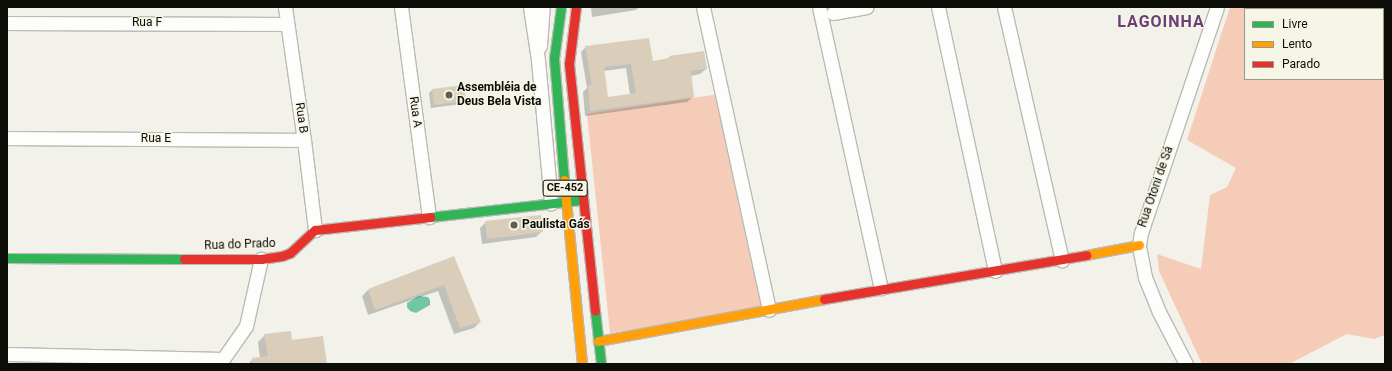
<!DOCTYPE html>
<html>
<head>
<meta charset="utf-8">
<style>
  body { margin:0 }
  #map { position:relative; width:1392px; height:371px; overflow:hidden; background:#f2f2ea; font-family:Roboto,sans-serif }
  div>[style] { position:absolute }
  [style*='--x'] { left:calc(var(--x)*1px); top:calc(var(--y)*1px); width:calc(var(--w)*1px); rotate:calc(var(--a)*1deg) }
  .green>* { inset:0; background:#f5ccb7 }
  .water>* { inset:0; background:#71c7a5 }
  .shadow>* { inset:0; background:#0003 }
  .building>* { inset:0; background:#daceba }
  .roads { filter:drop-shadow(1px 0 #bbbbb5) drop-shadow(-1px 0 #bbbbb5) drop-shadow(0 1px #bbbbb5) drop-shadow(0 -1px #bbbbb5) }
  .street>* { height:13px; margin:-6.5px; padding:0 6.5px; transform-origin:6.5px; border-radius:6.5px; background:#fdfdfc }
  .fast>* { height:9px; margin:-4.5px; padding:0 4.5px; transform-origin:4.5px; border-radius:4.5px; background:#30b455 }
  .slow>* { height:9px; margin:-4.5px; padding:0 4.5px; transform-origin:4.5px; border-radius:4.5px; background:#ff9f0a }
  .jam>* { height:9px; margin:-4.5px; padding:0 4.5px; transform-origin:4.5px; border-radius:4.5px; background:#e5322d }
  .dots>* { width:11px; height:11px; translate:-50% -50%; box-sizing:border-box; border:2px solid #f6f5e6; border-radius:50% }
  span { translate:-50% -50%; white-space:nowrap; text-align:center; line-height:1.15; -webkit-text-stroke:3px #f6f5e6; paint-order:stroke }
  .shield-label span { padding:1px 3px; background:#f6f5e6; border:1px solid; border-radius:3px; -webkit-text-stroke-width:0 }
  .shield-label { font-size:11px; color:#0d0d08; font-weight:700 }
  .street-label { font-size:12px; color:#0d0d08 }
  .poi-label { font-size:12px; color:#0d0d08; font-weight:700 }
  .left { translate:0 -50%; text-align:left }
  .district-label { font-size:16px; color:#684079; font-weight:700; letter-spacing:1px }
  .frame { position:absolute; inset:0; border:8px solid #0d0d08; pointer-events:none }
  .legend { position:absolute; left:1244px; top:8px; width:140px; height:72px; box-sizing:border-box; background:#f6f5e6; border:1px solid #99988d; margin:0; padding:5px 7px; list-style:none; font-size:12px; color:#0d0d08 }
  .legend li { display:flex; align-items:center; gap:8px; height:20px }
  .legend b { width:20px; border:1px solid #99988d }
</style>
</head>
<body>
<div id="map">
  <div class="green">
    <div style="clip-path:polygon(evenodd,1230px 7px,1385px 7px,1385px 335px,1374px 339px,1347px 334px,1289px 364px,1202px 364px,1159px 271px,1157px 254px,1201px 269px,1210px 195px,1227px 187px,1236px 168px,1187px 140px,1230px 7px,1245px 9px,1383px 9px,1383px 79px,1245px 79px,1245px 9px)"></div>
    <div style="clip-path:polygon(719px 94px,766px 308px,610px 333px,587px 114px)"></div>
  </div>
  <div class="water">
    <div style="clip-path:polygon(419px 296px,428px 297px,430px 300px,430px 305px,416px 313px,410px 311px,407px 307px,407px 303px)"></div>
  </div>
  <div class="shadow">
    <div style="clip-path:polygon(591px 7px,639px 7px,636px 10px,592px 17px)"></div>
    <div style="clip-path:polygon(evenodd,586px 47px,652px 62px,667px 60px,669px 57px,706px 69px,700px 74px,690px 76px,693px 97px,687px 102px,585px 116px,583px 92px,587px 88px,581px 52px,586px 47px,626px 68px,630px 95px,607px 98px,604px 71px,626px 68px)"></div>
    <div style="clip-path:polygon(432px 90px,465px 100px,461px 104px,431px 108px,429px 93px)"></div>
    <div style="clip-path:polygon(486px 222px,542px 231px,536px 237px,482px 244px,480px 228px)"></div>
    <div style="clip-path:polygon(454px 257px,480px 322px,474px 328px,454px 334px,438px 291px,368px 315px,362px 296px,368px 290px)"></div>
    <div style="clip-path:polygon(265px 335px,291px 342px,326px 364px,248px 364px,253px 359px,260px 358px,258px 342px)"></div>
  </div>
  <div class="building">
    <div style="clip-path:polygon(evenodd,649px 38px,653px 61px,669px 58px,669px 56px,704px 51px,707px 69px,691px 71px,694px 97px,590px 111px,588px 85px,592px 85px,585px 46px,649px 38px,631px 64px,636px 93px,608px 97px,604px 67px,631px 64px)"></div>
    <div style="clip-path:polygon(464px 85px,466px 101px,434px 105px,432px 89px)"></div>
    <div style="clip-path:polygon(541px 215px,543px 232px,487px 239px,485px 221px)"></div>
    <div style="clip-path:polygon(454px 256px,481px 322px,460px 328px,444px 285px,375px 310px,368px 289px)"></div>
    <div style="clip-path:polygon(291px 331px,292px 340px,323px 336px,327px 364px,252px 364px,252px 358px,268px 356px,264px 334px)"></div>
  </div>
  <div class="roads">
    <div class="street">
      <div style="--x:285;--y:7;--w:134;--a:81.9"></div>
      <div style="--x:304;--y:140;--w:91;--a:83"></div>
      <div style="--x:401;--y:7;--w:212;--a:82.4"></div>
      <div style="--x:530;--y:7;--w:54;--a:81.4"></div>
      <div style="--x:538;--y:60;--w:144;--a:84.8"></div>
      <div style="--x:703;--y:7;--w:310;--a:77.7"></div>
      <div style="--x:819;--y:7;--w:288;--a:77.6"></div>
      <div style="--x:938;--y:7;--w:270;--a:77.8"></div>
      <div style="--x:1004;--y:7;--w:260;--a:77.1"></div>
      <div style="--x:833;--y:13;--w:34;--a:-10"></div>
      <div style="--x:7;--y:23;--w:280;--a:0.2"></div>
      <div style="--x:540;--y:46;--w:39;--a:-86"></div>
      <div style="--x:7;--y:138;--w:297;--a:0.4"></div>
      <div style="--x:7;--y:354;--w:216;--a:1.3"></div>
      <div style="--x:223;--y:359;--w:40;--a:-55.1"></div>
      <div style="--x:246;--y:326;--w:69;--a:-77.4"></div>
      <div style="--x:1186;--y:364;--w:59;--a:-117.4"></div>
      <div style="--x:1159;--y:312;--w:38;--a:-112"></div>
      <div style="--x:1145;--y:277;--w:33;--a:-101"></div>
      <div style="--x:1139;--y:245;--w:12;--a:-81"></div>
      <div style="--x:1141;--y:233;--w:238;--a:-71.4"></div>
    </div>
    <div class="fast">
      <div style="--x:561;--y:7;--w:51;--a:97.8"></div>
      <div style="--x:554;--y:58;--w:122;--a:85.3"></div>
      <div style="--x:430;--y:217;--w:152;--a:-6.4"></div>
      <div style="--x:7;--y:258;--w:177;--a:0.3"></div>
      <div style="--x:595;--y:311;--w:53;--a:83.5"></div>
    </div>
    <div class="slow">
      <div style="--x:564;--y:180;--w:185;--a:84.4"></div>
      <div style="--x:1086;--y:255;--w:54;--a:-10.7"></div>
      <div style="--x:598;--y:341;--w:230;--a:-10.5"></div>
    </div>
    <div class="jam">
      <div style="--x:576;--y:7;--w:57;--a:97"></div>
      <div style="--x:569;--y:64;--w:248;--a:84"></div>
      <div style="--x:184;--y:259;--w:77;--a:0"></div>
      <div style="--x:261;--y:259;--w:21;--a:-8"></div>
      <div style="--x:282;--y:256;--w:9;--a:-21"></div>
      <div style="--x:290;--y:253;--w:34;--a:-43"></div>
      <div style="--x:315;--y:230;--w:116;--a:-6.4"></div>
      <div style="--x:824;--y:299;--w:266;--a:-9.5"></div>
    </div>
  </div>
  <div class="dots">
    <div style="left:449px;top:95px;background:#5d5d57"></div>
    <div style="left:514px;top:225px;background:#5d5d57"></div>
  </div>
  <div class="shield-label">
    <span style="left:565px;top:188px">CE-452</span>
  </div>
  <div class="street-label">
    <span style="left:147px;top:23px">Rua F</span>
    <span style="left:415px;top:112px;rotate:82deg">Rua A</span>
    <span style="left:301px;top:118px;rotate:82deg">Rua B</span>
    <span style="left:156px;top:139px">Rua E</span>
    <span style="left:1156px;top:187px;rotate:-71deg">Rua Otoni de Sá</span>
    <span style="left:240px;top:245px;rotate:-2deg">Rua do Prado</span>
  </div>
  <div class="poi-label">
    <span class="left" style="left:457px;top:95px">Assembléia de<br>Deus Bela Vista</span>
    <span class="left" style="left:522px;top:225px">Paulista Gás</span>
  </div>
  <div class="district-label">
    <span style="left:1161px;top:22px">LAGOINHA</span>
  </div>
  <div class="frame"></div>
  <ul class="legend">
  <li><b style="height:5px;background:#30b455"></b>Livre</li>
  <li><b style="height:5px;background:#ff9f0a"></b>Lento</li>
  <li><b style="height:5px;background:#e5322d"></b>Parado</li>
  </ul>
</div>
</body>
</html>
